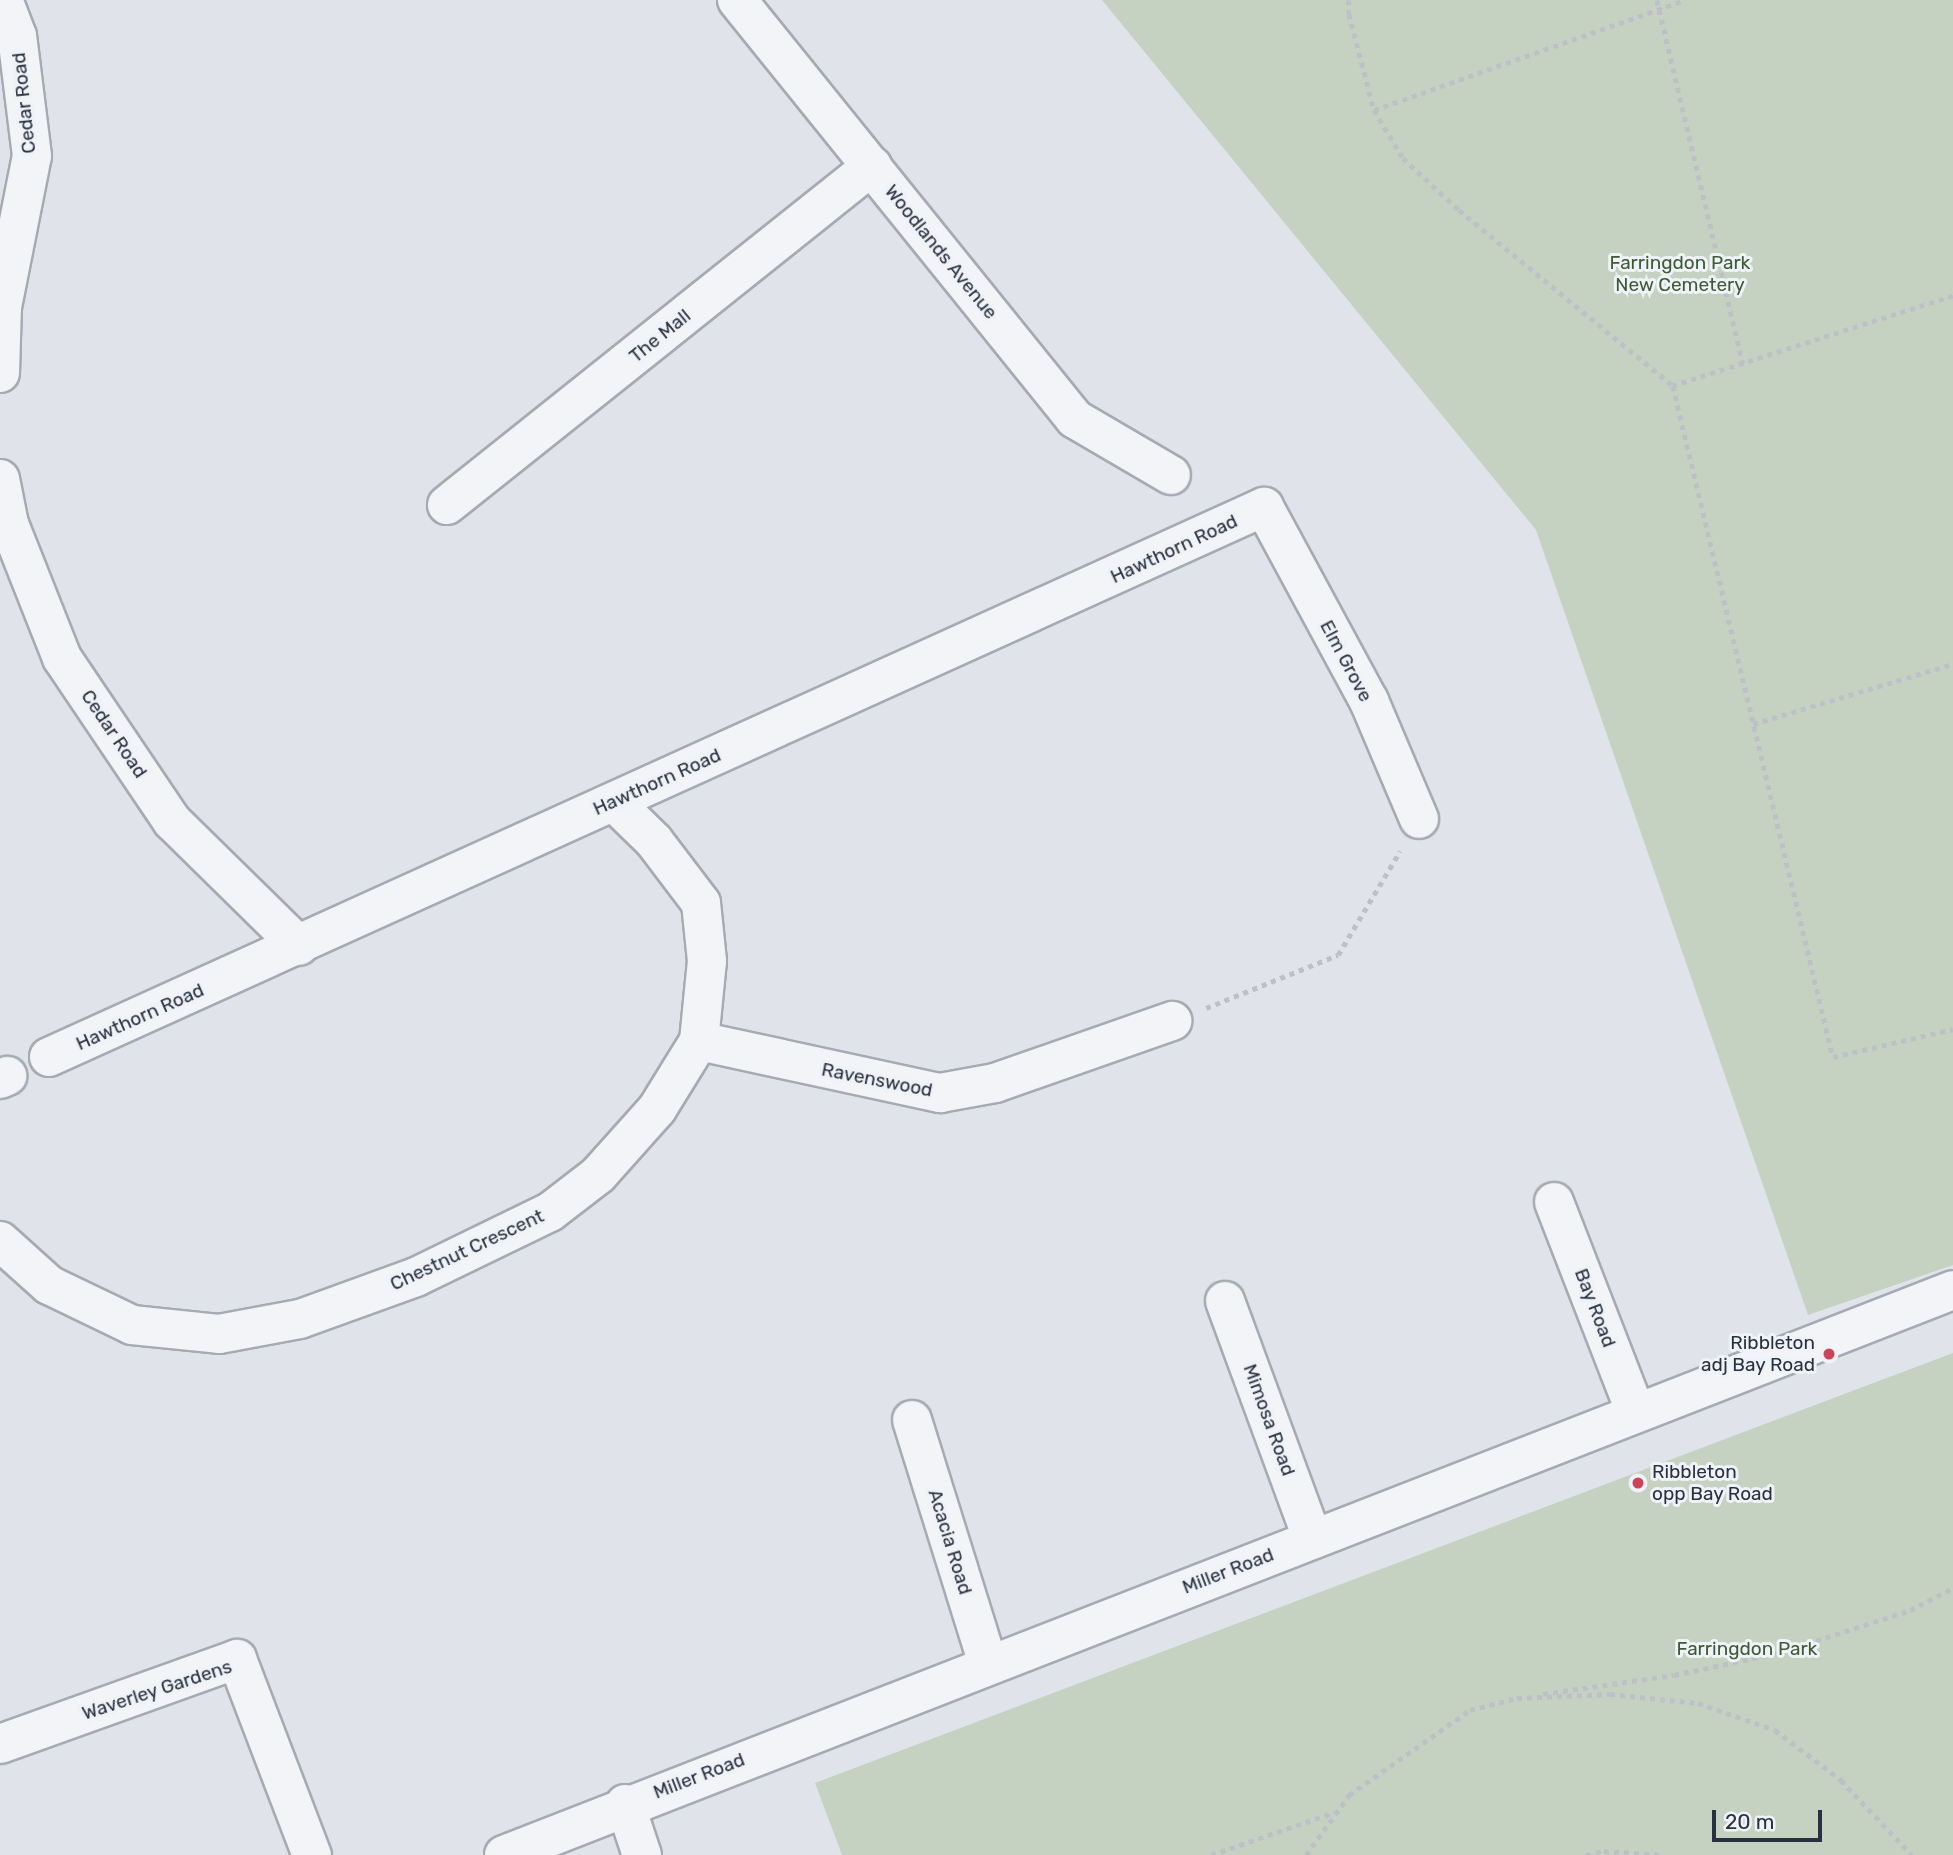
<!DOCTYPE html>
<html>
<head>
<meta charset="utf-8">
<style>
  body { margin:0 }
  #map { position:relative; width:1953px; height:1855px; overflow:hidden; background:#e0e3e9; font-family:Rubik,sans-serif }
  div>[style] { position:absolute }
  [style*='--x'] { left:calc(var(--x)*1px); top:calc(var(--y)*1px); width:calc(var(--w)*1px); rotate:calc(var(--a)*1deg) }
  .green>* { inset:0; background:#c6d2c1 }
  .path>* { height:4.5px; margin-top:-2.25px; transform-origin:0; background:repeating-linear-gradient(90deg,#bdc1c7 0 5px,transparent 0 10px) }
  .roads { filter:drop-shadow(2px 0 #a5aab3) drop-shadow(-2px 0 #a5aab3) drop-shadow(0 2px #a5aab3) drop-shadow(0 -2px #a5aab3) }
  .minor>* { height:38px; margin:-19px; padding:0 19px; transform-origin:19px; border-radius:19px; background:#f2f4f7 }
  .tertiary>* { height:38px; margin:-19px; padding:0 19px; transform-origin:19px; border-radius:19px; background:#f2f4f7 }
  .dots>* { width:19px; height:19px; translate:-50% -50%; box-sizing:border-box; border:4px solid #eff2f6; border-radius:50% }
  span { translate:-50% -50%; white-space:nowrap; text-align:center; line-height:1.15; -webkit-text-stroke:6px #eff2f6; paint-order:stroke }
  .street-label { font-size:19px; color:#283140 }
  .park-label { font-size:19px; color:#3e5b36 }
  .poi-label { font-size:19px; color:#283140 }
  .right { translate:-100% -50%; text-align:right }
  .left { translate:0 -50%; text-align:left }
  .scale { position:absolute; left:1712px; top:1810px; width:110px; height:32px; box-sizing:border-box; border:4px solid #283140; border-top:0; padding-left:9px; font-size:21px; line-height:24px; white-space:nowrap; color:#283140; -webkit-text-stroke:5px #eff2f6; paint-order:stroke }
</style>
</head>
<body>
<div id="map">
  <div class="green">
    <div style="clip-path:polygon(1102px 0,1953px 0,1953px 1265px,1808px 1315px,1536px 530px)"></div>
    <div style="clip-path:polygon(1953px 1353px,1953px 1855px,842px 1855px,815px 1783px)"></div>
  </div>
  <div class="path">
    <div style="--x:1349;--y:0;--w:14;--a:90"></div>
    <div style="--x:1349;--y:14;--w:99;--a:75.4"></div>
    <div style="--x:1374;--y:110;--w:56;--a:58.9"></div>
    <div style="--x:1403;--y:158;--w:76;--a:42.9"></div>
    <div style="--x:1459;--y:210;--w:277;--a:39.4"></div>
    <div style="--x:1657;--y:0;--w:373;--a:76.7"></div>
    <div style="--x:1374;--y:110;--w:330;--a:-19.5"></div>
    <div style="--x:1953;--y:296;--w:294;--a:162.2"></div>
    <div style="--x:1673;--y:386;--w:690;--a:76.59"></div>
    <div style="--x:1833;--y:1057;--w:123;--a:-13.1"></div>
    <div style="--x:1753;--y:724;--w:209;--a:-16.7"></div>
    <div style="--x:1206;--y:1008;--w:142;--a:-21.9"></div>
    <div style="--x:1338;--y:955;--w:121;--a:-59.2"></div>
    <div style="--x:1543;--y:1694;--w:132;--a:-8.3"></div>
    <div style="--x:1674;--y:1675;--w:106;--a:-11.9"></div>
    <div style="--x:1778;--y:1653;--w:139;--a:-18"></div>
    <div style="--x:1910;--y:1610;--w:48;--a:-27.1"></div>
    <div style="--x:1211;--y:1855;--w:131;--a:-19.1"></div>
    <div style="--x:1306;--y:1855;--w:74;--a:-54.4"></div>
    <div style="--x:1349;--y:1795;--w:148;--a:-35.1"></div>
    <div style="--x:1470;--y:1710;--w:49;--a:-14.3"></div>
    <div style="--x:1517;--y:1698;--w:93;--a:-2.5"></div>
    <div style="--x:1610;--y:1694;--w:88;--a:5.8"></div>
    <div style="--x:1698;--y:1703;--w:82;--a:19.3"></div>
    <div style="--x:1775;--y:1730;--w:83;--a:37.1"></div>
    <div style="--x:1841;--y:1780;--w:103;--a:46.6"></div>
    <div style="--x:1586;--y:1855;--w:18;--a:-13"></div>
    <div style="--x:1604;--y:1851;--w:60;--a:3.8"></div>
  </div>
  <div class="roads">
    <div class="minor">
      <div style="--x:737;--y:0;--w:538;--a:51.11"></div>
      <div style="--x:1075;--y:419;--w:111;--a:30.3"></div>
      <div style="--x:0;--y:373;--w:66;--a:-88.3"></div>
      <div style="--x:2;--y:307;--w:154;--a:-78.8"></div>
      <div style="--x:32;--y:156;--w:121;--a:-97.1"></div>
      <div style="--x:17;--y:36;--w:39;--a:-111"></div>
      <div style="--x:0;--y:479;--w:46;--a:78.7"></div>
      <div style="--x:9;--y:524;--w:144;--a:68.4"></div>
      <div style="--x:62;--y:658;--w:197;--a:56"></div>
      <div style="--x:172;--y:821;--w:178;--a:44.5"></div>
      <div style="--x:447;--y:505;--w:544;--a:-38.58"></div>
      <div style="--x:699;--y:1041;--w:247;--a:12.2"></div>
      <div style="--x:940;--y:1093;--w:56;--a:-10.3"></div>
      <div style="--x:995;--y:1083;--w:188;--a:-19.3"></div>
      <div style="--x:49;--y:1057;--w:1334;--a:-24.36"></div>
      <div style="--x:1264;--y:507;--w:221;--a:61.6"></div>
      <div style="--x:1369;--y:701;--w:128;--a:67"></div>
      <div style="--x:0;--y:1079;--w:8;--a:-23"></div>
      <div style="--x:1554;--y:1202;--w:226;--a:68.8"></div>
      <div style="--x:0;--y:1241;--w:66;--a:41.9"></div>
      <div style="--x:49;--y:1285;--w:92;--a:25.7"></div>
      <div style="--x:132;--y:1325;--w:87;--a:5.9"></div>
      <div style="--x:219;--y:1334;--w:82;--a:-10.5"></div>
      <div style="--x:300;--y:1319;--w:123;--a:-19.9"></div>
      <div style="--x:416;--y:1277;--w:149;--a:-25.9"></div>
      <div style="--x:550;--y:1212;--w:61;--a:-37.6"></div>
      <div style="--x:598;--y:1175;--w:89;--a:-48.2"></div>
      <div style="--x:657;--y:1109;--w:80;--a:-58.3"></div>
      <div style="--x:699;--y:1041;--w:80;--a:-84.3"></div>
      <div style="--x:707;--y:961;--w:58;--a:-95.9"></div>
      <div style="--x:701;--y:903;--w:78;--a:-127.2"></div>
      <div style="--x:654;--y:841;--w:56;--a:-135.7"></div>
      <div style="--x:1225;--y:1301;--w:252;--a:69.8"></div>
      <div style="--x:912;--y:1420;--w:256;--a:72.7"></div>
      <div style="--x:0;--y:1744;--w:252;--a:-19.7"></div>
      <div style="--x:237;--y:1659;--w:210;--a:69.1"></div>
      <div style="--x:625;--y:1804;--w:54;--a:71.6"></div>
    </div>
    <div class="tertiary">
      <div style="--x:504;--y:1855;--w:1555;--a:-21.3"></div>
    </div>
  </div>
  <div class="dots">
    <div style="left:1829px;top:1354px;background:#cd455d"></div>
    <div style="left:1638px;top:1483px;background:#cd455d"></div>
  </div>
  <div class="street-label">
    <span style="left:24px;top:103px;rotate:-96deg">Cedar Road</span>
    <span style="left:941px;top:252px;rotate:51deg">Woodlands Avenue</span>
    <span style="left:660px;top:336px;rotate:-39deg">The Mall</span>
    <span style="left:1174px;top:549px;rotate:-25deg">Hawthorn Road</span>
    <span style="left:1346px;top:661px;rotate:62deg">Elm Grove</span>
    <span style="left:114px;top:734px;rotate:56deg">Cedar Road</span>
    <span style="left:657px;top:782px;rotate:-24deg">Hawthorn Road</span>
    <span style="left:140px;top:1017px;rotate:-24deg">Hawthorn Road</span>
    <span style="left:877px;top:1080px;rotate:11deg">Ravenswood</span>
    <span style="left:467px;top:1250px;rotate:-25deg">Chestnut Crescent</span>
    <span style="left:1595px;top:1308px;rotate:69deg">Bay Road</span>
    <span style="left:1269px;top:1420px;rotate:70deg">Mimosa Road</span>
    <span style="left:950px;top:1542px;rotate:73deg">Acacia Road</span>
    <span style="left:1228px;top:1571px;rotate:-21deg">Miller Road</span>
    <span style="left:157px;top:1690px;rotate:-18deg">Waverley Gardens</span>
    <span style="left:699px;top:1776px;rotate:-21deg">Miller Road</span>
  </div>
  <div class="park-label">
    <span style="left:1680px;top:274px">Farringdon Park<br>New Cemetery</span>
    <span style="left:1747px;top:1649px">Farringdon Park</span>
  </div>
  <div class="poi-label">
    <span class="right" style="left:1815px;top:1354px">Ribbleton<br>adj Bay Road</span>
    <span class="left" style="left:1652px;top:1483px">Ribbleton<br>opp Bay Road</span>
  </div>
  <div class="scale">20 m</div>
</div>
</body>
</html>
